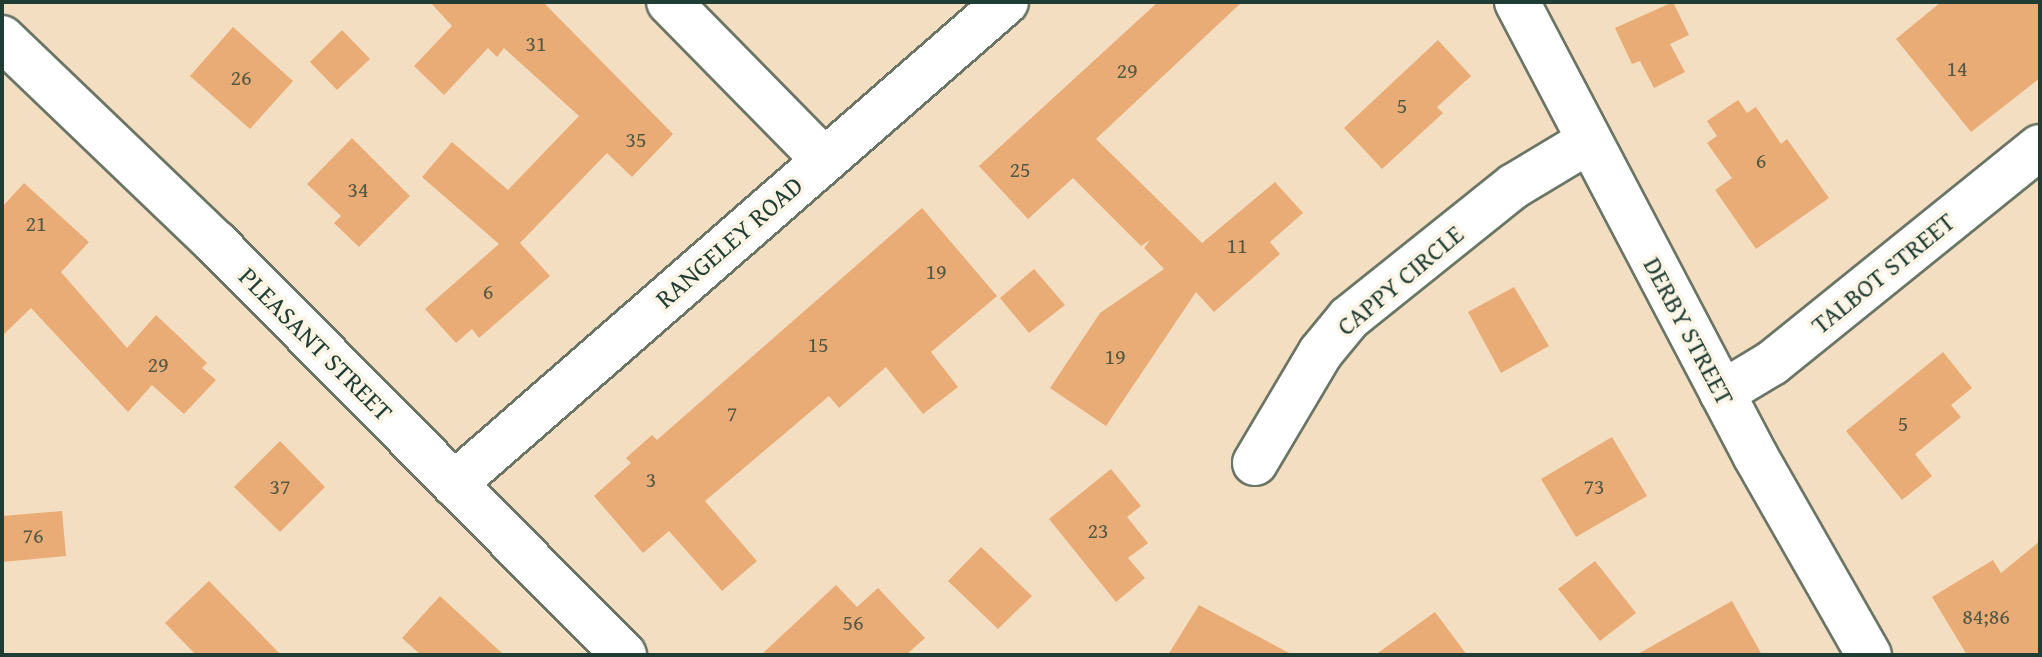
<!DOCTYPE html>
<html>
<head>
<meta charset="utf-8">
<style>
  body { margin:0 }
  #map { position:relative; width:2042px; height:657px; overflow:hidden; background:#f4dec1; font-family:"Gentium Book Plus",serif }
  div>[style] { position:absolute }
  [style*='--x'] { left:calc(var(--x)*1px); top:calc(var(--y)*1px); width:calc(var(--w)*1px); rotate:calc(var(--a)*1deg) }
  .building>* { inset:0; background:#eaac76 }
  .roads { filter:drop-shadow(2px 0 #6a7565) drop-shadow(-2px 0 #6a7565) drop-shadow(0 2px #6a7565) drop-shadow(0 -2px #6a7565) }
  .minor>* { height:44px; margin:-22px; padding:0 22px; transform-origin:22px; border-radius:22px; background:#fff }
  span { translate:-50% -50%; white-space:nowrap; text-align:center; line-height:1.15; -webkit-text-stroke:7px #fcf5e5; paint-order:stroke }
  .number-label { font-size:22px; color:#525944 }
  .number-label span { -webkit-text-stroke-width:0 }
  .street-label { font-size:26px; color:#1f3d34 }
  .frame { position:absolute; inset:0; border:4px solid #1f3d34; pointer-events:none }
</style>
</head>
<body>
<div id="map">
  <div class="building">
    <div style="clip-path:polygon(430px 2px,543px 2px,673px 134px,632px 177px,607px 153px,520px 243px,550px 276px,479px 338px,472px 329px,456px 343px,425px 309px,499px 244px,422px 177px,452px 142px,508px 190px,579px 116px,504px 48px,497px 57px,488px 48px,444px 95px,414px 66px,452px 26px)"></div>
    <div style="clip-path:polygon(1158px 2px,1242px 2px,1096px 139px,1202px 243px,1275px 182px,1303px 213px,1270px 242px,1280px 254px,1214px 312px,1196px 292px,1106px 426px,1050px 388px,1100px 313px,1164px 269px,1144px 248px,1150px 240px,1141px 246px,1073px 178px,1028px 219px,979px 166px)"></div>
    <div style="clip-path:polygon(1673px 2px,1689px 35px,1670px 44px,1685px 72px,1654px 88px,1640px 61px,1632px 64px,1615px 28px)"></div>
    <div style="clip-path:polygon(1941px 2px,2040px 2px,2040px 78px,1971px 132px,1896px 39px)"></div>
    <div style="clip-path:polygon(233px 27px,293px 81px,250px 129px,190px 76px)"></div>
    <div style="clip-path:polygon(342px 30px,370px 59px,337px 90px,310px 62px)"></div>
    <div style="clip-path:polygon(1438px 40px,1471px 76px,1437px 107px,1443px 113px,1382px 169px,1344px 128px)"></div>
    <div style="clip-path:polygon(1738px 100px,1747px 113px,1756px 107px,1781px 144px,1787px 139px,1829px 198px,1756px 249px,1715px 190px,1732px 178px,1707px 143px,1717px 136px,1707px 121px)"></div>
    <div style="clip-path:polygon(352px 138px,410px 196px,359px 247px,334px 223px,341px 216px,307px 184px)"></div>
    <div style="clip-path:polygon(24px 183px,89px 242px,61px 272px,127px 348px,156px 315px,207px 363px,202px 368px,216px 380px,184px 414px,152px 385px,128px 412px,31px 308px,2px 336px,2px 207px)"></div>
    <div style="clip-path:polygon(922px 208px,997px 296px,931px 352px,958px 387px,923px 414px,886px 367px,839px 408px,829px 396px,705px 501px,757px 561px,722px 591px,669px 531px,643px 553px,594px 496px,631px 463px,626px 458px,652px 435px,657px 440px)"></div>
    <div style="clip-path:polygon(1034px 269px,1065px 305px,1029px 333px,1000px 298px)"></div>
    <div style="clip-path:polygon(1514px 287px,1549px 346px,1501px 373px,1468px 312px)"></div>
    <div style="clip-path:polygon(1943px 352px,1972px 388px,1951px 405px,1961px 417px,1915px 454px,1932px 476px,1902px 500px,1846px 431px)"></div>
    <div style="clip-path:polygon(1612px 437px,1647px 496px,1576px 537px,1541px 479px)"></div>
    <div style="clip-path:polygon(280px 441px,325px 487px,280px 532px,234px 487px)"></div>
    <div style="clip-path:polygon(1111px 469px,1141px 506px,1127px 517px,1148px 543px,1128px 558px,1145px 578px,1116px 602px,1049px 519px)"></div>
    <div style="clip-path:polygon(62px 511px,66px 556px,2px 562px,2px 516px)"></div>
    <div style="clip-path:polygon(2040px 541px,2040px 655px,1967px 655px,1932px 597px,1993px 560px,2001px 573px)"></div>
    <div style="clip-path:polygon(981px 547px,1032px 596px,998px 629px,948px 581px)"></div>
    <div style="clip-path:polygon(1595px 561px,1636px 613px,1600px 641px,1558px 589px)"></div>
    <div style="clip-path:polygon(209px 581px,281px 655px,196px 655px,165px 623px)"></div>
    <div style="clip-path:polygon(836px 585px,857px 607px,878px 588px,925px 638px,906px 655px,761px 655px)"></div>
    <div style="clip-path:polygon(440px 596px,504px 655px,421px 655px,402px 638px)"></div>
    <div style="clip-path:polygon(1732px 601px,1762px 655px,1636px 655px)"></div>
    <div style="clip-path:polygon(1199px 605px,1293px 655px,1168px 655px)"></div>
    <div style="clip-path:polygon(1435px 612px,1467px 655px,1375px 655px)"></div>
  </div>
  <div class="roads">
    <div class="minor">
      <div style="--x:669;--y:2;--w:221;--a:45.5"></div>
      <div style="--x:1517;--y:2;--w:514;--a:62.29"></div>
      <div style="--x:1756;--y:457;--w:228;--a:60.3"></div>
      <div style="--x:2;--y:38;--w:296;--a:43.8"></div>
      <div style="--x:216;--y:243;--w:580;--a:45.28"></div>
      <div style="--x:1722;--y:393;--w:58;--a:-31"></div>
      <div style="--x:1772;--y:363;--w:344;--a:-38.9"></div>
      <div style="--x:1255;--y:463;--w:129;--a:-59.3"></div>
      <div style="--x:1321;--y:352;--w:44;--a:-50.5"></div>
      <div style="--x:1349;--y:318;--w:211;--a:-38.7"></div>
      <div style="--x:1514;--y:186;--w:87;--a:-31"></div>
      <div style="--x:454;--y:484;--w:733;--a:-41.13"></div>
    </div>
  </div>
  <div class="number-label">
    <span style="left:536px;top:44px">31</span>
    <span style="left:1957px;top:69px">14</span>
    <span style="left:1127px;top:71px">29</span>
    <span style="left:241px;top:78px">26</span>
    <span style="left:1402px;top:106px">5</span>
    <span style="left:636px;top:140px">35</span>
    <span style="left:1761px;top:161px">6</span>
    <span style="left:1020px;top:170px">25</span>
    <span style="left:358px;top:190px">34</span>
    <span style="left:36px;top:224px">21</span>
    <span style="left:1237px;top:246px">11</span>
    <span style="left:936px;top:272px">19</span>
    <span style="left:488px;top:292px">6</span>
    <span style="left:818px;top:345px">15</span>
    <span style="left:1115px;top:357px">19</span>
    <span style="left:158px;top:365px">29</span>
    <span style="left:732px;top:414px">7</span>
    <span style="left:1903px;top:424px">5</span>
    <span style="left:651px;top:480px">3</span>
    <span style="left:280px;top:487px">37</span>
    <span style="left:1594px;top:487px">73</span>
    <span style="left:1098px;top:531px">23</span>
    <span style="left:33px;top:536px">76</span>
    <span style="left:1986px;top:617px">84;86</span>
    <span style="left:853px;top:623px">56</span>
  </div>
  <div class="street-label">
    <span style="left:729px;top:242px;rotate:-41deg">RANGELEY ROAD</span>
    <span style="left:1883px;top:273px;rotate:-39deg">TALBOT STREET</span>
    <span style="left:1400px;top:280px;rotate:-40deg">CAPPY CIRCLE</span>
    <span style="left:1689px;top:331px;rotate:62deg">DERBY STREET</span>
    <span style="left:316px;top:344px;rotate:45deg">PLEASANT STREET</span>
  </div>
  <div class="frame"></div>
</div>
</body>
</html>
